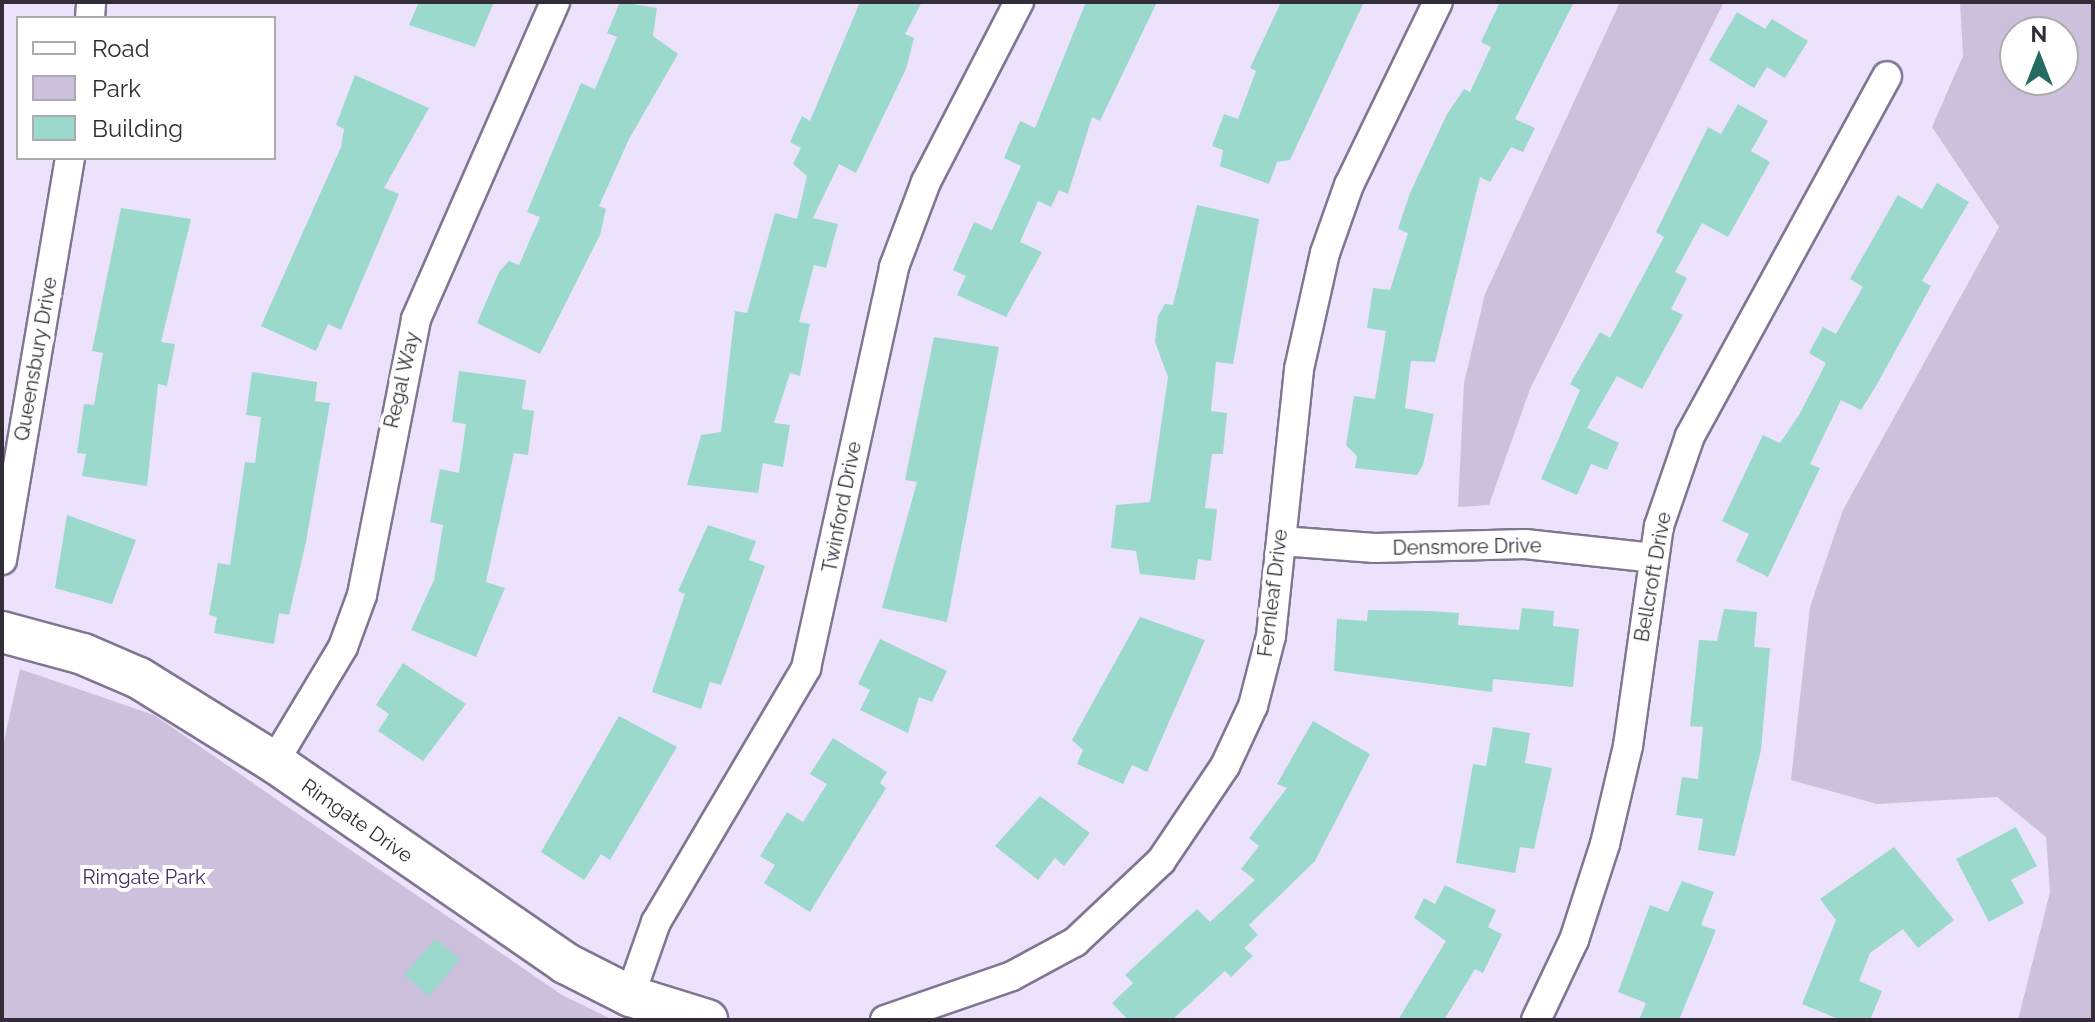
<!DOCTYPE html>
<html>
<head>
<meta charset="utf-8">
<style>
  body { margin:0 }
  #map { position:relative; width:2095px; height:1022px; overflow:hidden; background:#ede2fb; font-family:Raleway,sans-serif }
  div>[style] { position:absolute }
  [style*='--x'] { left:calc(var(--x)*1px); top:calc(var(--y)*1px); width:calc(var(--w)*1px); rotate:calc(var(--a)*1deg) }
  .green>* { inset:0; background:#ccc0dc }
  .building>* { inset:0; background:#9bd9cc }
  .roads { filter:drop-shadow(2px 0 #827592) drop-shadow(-2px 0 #827592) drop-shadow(0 2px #827592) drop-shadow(0 -2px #827592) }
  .street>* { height:28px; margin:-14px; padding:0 14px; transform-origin:14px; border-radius:14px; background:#fff }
  .secondary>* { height:40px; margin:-20px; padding:0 20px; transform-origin:20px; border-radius:20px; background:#fff }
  span { translate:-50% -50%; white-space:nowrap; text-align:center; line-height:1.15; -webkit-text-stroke:8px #fff; paint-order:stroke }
  .street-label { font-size:20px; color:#322d39 }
  .park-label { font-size:20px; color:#44285f }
  .frame { position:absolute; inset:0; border:4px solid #322d39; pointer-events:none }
  .legend { position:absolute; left:16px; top:16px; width:260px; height:144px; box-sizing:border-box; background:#fff; border:2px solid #adabb0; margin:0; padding:10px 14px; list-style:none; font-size:24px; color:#322d39 }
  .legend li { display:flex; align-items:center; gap:16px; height:40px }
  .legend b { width:40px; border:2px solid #adabb0 }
  .north { position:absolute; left:1999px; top:16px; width:80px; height:80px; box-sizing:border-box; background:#fff; border:2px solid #adabb0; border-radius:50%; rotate:0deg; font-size:22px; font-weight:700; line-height:32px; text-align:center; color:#322d39 }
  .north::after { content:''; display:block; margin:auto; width:28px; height:36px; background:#246b60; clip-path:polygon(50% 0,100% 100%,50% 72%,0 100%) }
</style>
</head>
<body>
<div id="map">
  <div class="green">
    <div style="clip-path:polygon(1620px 2px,1724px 2px,1530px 389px,1489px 505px,1458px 507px,1464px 383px,1485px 294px)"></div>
    <div style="clip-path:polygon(evenodd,1960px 2px,2093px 2px,2093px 1020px,2018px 1020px,2050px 892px,2046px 837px,1997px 797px,1877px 804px,1791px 780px,1810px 607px,1843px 510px,1999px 227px,1932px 127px,1963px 56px,1960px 2px,2015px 32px,2063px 32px,2063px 80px,2015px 80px,2015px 32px)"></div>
    <div style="clip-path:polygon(20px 669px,154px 715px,562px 995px,613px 1020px,2px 1020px,2px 750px)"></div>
  </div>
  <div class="building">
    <div style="clip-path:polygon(419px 2px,494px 2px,475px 47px,409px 25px)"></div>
    <div style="clip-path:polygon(620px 2px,657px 8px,653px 36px,678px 54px,629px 139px,599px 206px,606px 209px,600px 235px,540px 354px,477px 323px,499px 272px,509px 261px,519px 265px,540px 217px,527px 212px,581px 83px,595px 89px,617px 37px,607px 33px)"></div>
    <div style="clip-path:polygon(860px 2px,922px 2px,905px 34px,914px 38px,906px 69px,856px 173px,839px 164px,813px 218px,838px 224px,826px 268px,814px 265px,799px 322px,810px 324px,800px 376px,790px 373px,774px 423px,790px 425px,783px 467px,763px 463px,758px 493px,687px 485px,701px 435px,721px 432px,735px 311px,747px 313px,775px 213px,797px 219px,807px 176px,793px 164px,801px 148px,790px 142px,802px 116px,810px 121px)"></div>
    <div style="clip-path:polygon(1086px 2px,1157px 2px,1100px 121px,1092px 117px,1068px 194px,1059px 190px,1051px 207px,1038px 201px,1020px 242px,1042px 252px,1006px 317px,957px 295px,966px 276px,953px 270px,974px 222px,992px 230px,1021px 166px,1004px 158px,1020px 121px,1035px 128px)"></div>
    <div style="clip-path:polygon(1281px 2px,1364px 2px,1290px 160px,1277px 162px,1269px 184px,1220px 166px,1223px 150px,1212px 146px,1224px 114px,1238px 119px,1256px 71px,1250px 68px)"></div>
    <div style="clip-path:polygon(1500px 2px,1574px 2px,1515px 119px,1535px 128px,1523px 152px,1511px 147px,1490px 182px,1480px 177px,1435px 362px,1411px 361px,1405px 408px,1434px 414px,1423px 465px,1417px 475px,1355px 468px,1357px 456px,1346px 445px,1354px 396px,1375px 399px,1386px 331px,1367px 328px,1373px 288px,1390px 290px,1408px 233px,1398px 229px,1410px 193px,1447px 114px,1464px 89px,1470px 92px,1491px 47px,1481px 42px)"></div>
    <div style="clip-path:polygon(1737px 12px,1765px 29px,1772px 19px,1808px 41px,1785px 78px,1767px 67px,1754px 88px,1709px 60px)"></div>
    <div style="clip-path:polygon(355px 75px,429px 108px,384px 188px,399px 194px,341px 330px,328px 324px,316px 351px,261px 326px,341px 147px,344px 129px,336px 125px)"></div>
    <div style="clip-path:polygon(1738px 104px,1768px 121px,1751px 151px,1770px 162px,1728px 237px,1702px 223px,1675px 272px,1687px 278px,1671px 309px,1683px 315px,1642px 389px,1617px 376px,1587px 428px,1619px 443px,1607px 470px,1591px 464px,1577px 495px,1541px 479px,1580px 390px,1570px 384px,1600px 332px,1610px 338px,1664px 237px,1656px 232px,1708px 127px,1721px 134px)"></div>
    <div style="clip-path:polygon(1937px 183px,1969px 202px,1922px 281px,1931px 286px,1876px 386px,1861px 410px,1841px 400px,1810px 464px,1820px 468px,1768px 577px,1736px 561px,1749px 534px,1722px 521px,1763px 435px,1780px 443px,1799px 415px,1826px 363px,1809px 353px,1823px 327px,1836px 334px,1863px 287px,1850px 279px,1898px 195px,1922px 209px)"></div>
    <div style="clip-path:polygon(1197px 205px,1259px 219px,1233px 364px,1216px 362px,1211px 411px,1227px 413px,1223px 454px,1212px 454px,1205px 508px,1217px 509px,1211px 561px,1198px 559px,1195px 580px,1140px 574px,1136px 551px,1111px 548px,1116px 505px,1150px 502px,1168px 377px,1155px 342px,1158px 316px,1165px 304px,1173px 305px)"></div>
    <div style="clip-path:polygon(121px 208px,191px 219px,161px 342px,175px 344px,167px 386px,158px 384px,147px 486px,82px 476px,86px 454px,77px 453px,84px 404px,94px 405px,103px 353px,92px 351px)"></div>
    <div style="clip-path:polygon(934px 337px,999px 347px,947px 622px,882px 608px,917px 482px,905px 480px)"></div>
    <div style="clip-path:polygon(459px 371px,526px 380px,522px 409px,534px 411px,528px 455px,514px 453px,486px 582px,505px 588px,476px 657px,411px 630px,434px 580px,443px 525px,430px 522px,440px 469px,459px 473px,466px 424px,452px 422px)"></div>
    <div style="clip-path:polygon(252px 372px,317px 382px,315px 401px,330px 403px,306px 542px,289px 615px,279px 613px,274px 644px,214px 633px,217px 617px,209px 615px,218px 563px,230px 565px,245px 462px,255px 463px,261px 417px,246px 415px)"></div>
    <div style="clip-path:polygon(67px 515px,136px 540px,112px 604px,55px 588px)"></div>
    <div style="clip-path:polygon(708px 525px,756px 541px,749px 560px,765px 566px,721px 685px,710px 682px,701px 709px,652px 692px,685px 594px,678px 591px)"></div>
    <div style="clip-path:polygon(1522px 608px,1554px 611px,1553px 626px,1579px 629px,1573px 687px,1493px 679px,1492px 692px,1334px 671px,1337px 619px,1367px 621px,1368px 610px,1429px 611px,1459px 613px,1458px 625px,1519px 630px)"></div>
    <div style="clip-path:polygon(1724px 609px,1757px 612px,1754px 647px,1770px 648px,1761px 750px,1735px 856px,1698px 850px,1703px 819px,1676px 815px,1682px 777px,1698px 779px,1703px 727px,1690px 726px,1699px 640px,1717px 641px)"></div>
    <div style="clip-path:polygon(1140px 617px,1205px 640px,1147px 772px,1132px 765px,1123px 784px,1077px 764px,1083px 750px,1072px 740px)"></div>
    <div style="clip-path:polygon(880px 639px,947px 671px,932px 702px,919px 697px,908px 733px,860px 710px,870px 690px,858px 684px)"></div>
    <div style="clip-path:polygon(403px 663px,466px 704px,423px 761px,378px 731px,389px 714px,376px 705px)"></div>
    <div style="clip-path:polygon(619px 716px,677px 747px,610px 860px,601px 854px,584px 880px,541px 852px)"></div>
    <div style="clip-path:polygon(1313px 721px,1370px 754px,1315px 861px,1249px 925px,1258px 935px,1244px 948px,1253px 956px,1231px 977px,1225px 971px,1172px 1020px,1128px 1020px,1112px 1003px,1133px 983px,1125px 975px,1197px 909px,1210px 922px,1255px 880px,1241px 869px,1259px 846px,1249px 838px,1287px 788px,1277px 784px)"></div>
    <div style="clip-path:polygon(1493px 727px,1530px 733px,1525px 763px,1552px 768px,1534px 849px,1520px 847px,1515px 873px,1456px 863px,1473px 764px,1486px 766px)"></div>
    <div style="clip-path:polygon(833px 738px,887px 772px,880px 783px,886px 788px,810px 912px,764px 883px,775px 865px,760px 856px,787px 812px,803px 822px,827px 784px,810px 774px)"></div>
    <div style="clip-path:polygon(1040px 796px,1090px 833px,1064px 866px,1055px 858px,1038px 880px,995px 846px)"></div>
    <div style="clip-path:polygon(2016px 827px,2037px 866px,2011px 880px,2024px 903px,1989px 922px,1956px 859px)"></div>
    <div style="clip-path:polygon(1894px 847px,1954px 920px,1918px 948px,1903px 929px,1870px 953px,1859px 981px,1882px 991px,1870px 1020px,1841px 1020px,1802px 1004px,1836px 920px,1820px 899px)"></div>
    <div style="clip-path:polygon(1682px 881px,1714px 892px,1701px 925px,1716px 930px,1679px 1020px,1639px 1020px,1646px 1003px,1618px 992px,1650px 905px,1668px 912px)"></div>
    <div style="clip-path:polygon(1445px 885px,1496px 910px,1488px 927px,1502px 934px,1483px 973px,1475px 969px,1444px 1020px,1398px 1020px,1446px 941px,1414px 918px,1424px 898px,1435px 904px)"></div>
    <div style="clip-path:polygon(435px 939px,460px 959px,429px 996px,404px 975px)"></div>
  </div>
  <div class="roads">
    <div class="street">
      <div style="--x:90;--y:18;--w:16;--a:-86"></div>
      <div style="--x:1281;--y:541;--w:94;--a:4.3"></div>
      <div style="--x:1375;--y:548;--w:150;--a:-1.5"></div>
      <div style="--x:1525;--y:544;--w:129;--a:6.2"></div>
      <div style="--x:2;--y:560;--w:408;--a:-80.4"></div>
      <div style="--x:274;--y:762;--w:134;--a:-59"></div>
      <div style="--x:343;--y:647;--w:55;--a:-69.9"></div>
      <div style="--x:362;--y:595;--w:281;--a:-78.9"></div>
      <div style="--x:416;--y:319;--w:346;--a:-66.3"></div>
      <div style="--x:630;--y:996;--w:78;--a:-70.6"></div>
      <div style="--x:656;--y:922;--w:295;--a:-59.4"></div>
      <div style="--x:806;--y:668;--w:411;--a:-77.6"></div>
      <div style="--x:894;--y:267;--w:91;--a:-69.4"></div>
      <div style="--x:926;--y:182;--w:203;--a:-62.7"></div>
      <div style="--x:885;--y:1020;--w:134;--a:-19.1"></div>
      <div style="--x:1012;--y:976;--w:72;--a:-28.4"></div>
      <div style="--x:1075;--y:942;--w:118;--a:-43.3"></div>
      <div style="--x:1161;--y:861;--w:115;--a:-56"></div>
      <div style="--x:1225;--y:766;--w:66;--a:-65"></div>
      <div style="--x:1253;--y:706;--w:72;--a:-75.6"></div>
      <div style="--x:1271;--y:636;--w:268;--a:-84"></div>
      <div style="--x:1299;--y:369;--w:119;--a:-77.4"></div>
      <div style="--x:1325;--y:253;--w:72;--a:-70.6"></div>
      <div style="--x:1349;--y:185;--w:203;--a:-64.1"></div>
      <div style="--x:1536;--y:1020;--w:89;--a:-64.6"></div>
      <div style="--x:1574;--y:940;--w:101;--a:-72.1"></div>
      <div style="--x:1605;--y:844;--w:101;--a:-76.8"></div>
      <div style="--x:1628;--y:746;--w:222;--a:-82"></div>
      <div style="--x:1659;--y:526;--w:95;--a:-71"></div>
      <div style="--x:1690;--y:436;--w:410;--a:-61.3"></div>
    </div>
    <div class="secondary">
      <div style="--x:2;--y:632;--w:84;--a:15.2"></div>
      <div style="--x:83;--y:654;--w:61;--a:23.2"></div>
      <div style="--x:139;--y:678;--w:159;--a:31.9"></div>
      <div style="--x:274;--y:762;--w:354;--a:34.6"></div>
      <div style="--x:565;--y:963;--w:73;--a:26.9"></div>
      <div style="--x:630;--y:996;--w:81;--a:17.3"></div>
    </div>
  </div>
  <div class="street-label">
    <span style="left:36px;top:359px;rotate:-80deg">Queensbury Drive</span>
    <span style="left:402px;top:380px;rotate:-77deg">Regal Way</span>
    <span style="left:842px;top:507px;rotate:-79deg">Twinford Drive</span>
    <span style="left:1467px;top:547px;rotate:-1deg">Densmore Drive</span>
    <span style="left:1653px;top:577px;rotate:-80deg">Bellcroft Drive</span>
    <span style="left:1273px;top:593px;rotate:-83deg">Fernleaf Drive</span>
    <span style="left:357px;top:821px;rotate:35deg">Rimgate Drive</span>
  </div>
  <div class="park-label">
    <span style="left:144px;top:877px">Rimgate Park</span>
  </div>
  <div class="frame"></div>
  <ul class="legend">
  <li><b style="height:10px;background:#fff"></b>Road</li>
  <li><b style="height:22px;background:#ccc0dc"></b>Park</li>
  <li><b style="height:22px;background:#9bd9cc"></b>Building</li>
  </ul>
  <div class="north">N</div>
</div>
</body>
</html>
